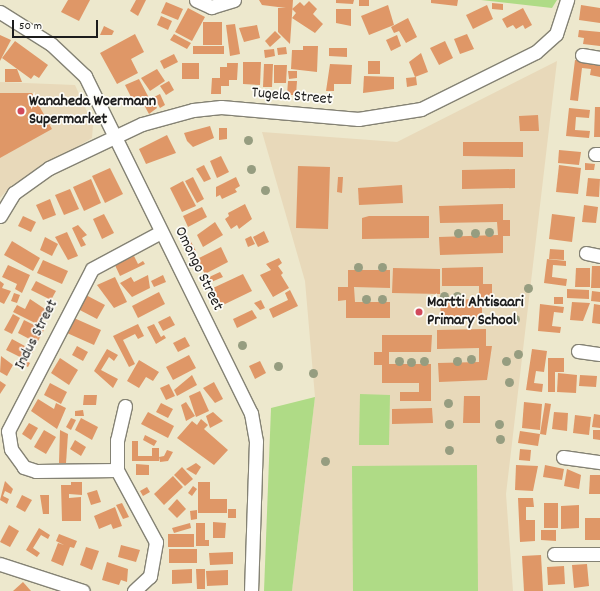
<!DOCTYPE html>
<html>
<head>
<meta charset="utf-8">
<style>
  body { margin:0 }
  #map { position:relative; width:600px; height:591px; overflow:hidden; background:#ede8cd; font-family:Dekko,sans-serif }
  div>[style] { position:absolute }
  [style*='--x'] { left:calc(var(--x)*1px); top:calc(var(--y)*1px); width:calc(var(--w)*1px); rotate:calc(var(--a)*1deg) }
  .built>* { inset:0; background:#e8d9ba }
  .green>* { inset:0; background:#afdb86 }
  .building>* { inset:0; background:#df9767 }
  .roads { filter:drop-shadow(1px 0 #848274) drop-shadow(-1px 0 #848274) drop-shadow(0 1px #848274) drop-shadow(0 -1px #848274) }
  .street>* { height:13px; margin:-6.5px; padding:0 6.5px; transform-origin:6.5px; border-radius:6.5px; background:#fff }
  .trees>* { width:9px; height:9px; margin:-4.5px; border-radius:50%; background:#969d80 }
  .dots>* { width:11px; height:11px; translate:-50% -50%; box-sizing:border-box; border:2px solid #fdfcf7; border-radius:50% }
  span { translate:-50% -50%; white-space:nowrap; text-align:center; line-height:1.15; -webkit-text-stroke:3.5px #fdfcf7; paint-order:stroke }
  .street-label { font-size:16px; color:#1c1c1c }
  .poi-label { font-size:16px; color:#1c1c1c; font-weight:700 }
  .left { translate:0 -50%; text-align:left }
  .scale { position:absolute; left:12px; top:20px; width:86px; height:18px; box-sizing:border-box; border:2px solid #1c1c1c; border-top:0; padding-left:5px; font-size:12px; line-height:14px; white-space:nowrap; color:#1c1c1c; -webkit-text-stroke:3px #fdfcf7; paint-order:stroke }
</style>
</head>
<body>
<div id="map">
  <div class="built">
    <div style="clip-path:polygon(557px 61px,506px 494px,513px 591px,292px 591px,315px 397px,305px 281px,262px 132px,397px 142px)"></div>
    <div style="clip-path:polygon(0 82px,75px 85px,93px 125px,92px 138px,11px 186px,0 198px)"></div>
  </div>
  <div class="green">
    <div style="clip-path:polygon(481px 0,557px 0,552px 8px)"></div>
    <div style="clip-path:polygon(360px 394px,390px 395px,389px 445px,359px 445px)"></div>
    <div style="clip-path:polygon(315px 397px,292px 591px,264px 591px,271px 408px)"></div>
    <div style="clip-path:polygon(477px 465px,478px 591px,353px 591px,352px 466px)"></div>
  </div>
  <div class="building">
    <div style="clip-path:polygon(68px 0,90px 0,79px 21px,61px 12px)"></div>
    <div style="clip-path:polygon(136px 0,146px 0,138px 16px,130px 11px)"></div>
    <div style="clip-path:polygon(259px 0,293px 0,290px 44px,278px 32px,278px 8px,286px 8px,262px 5px)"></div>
    <div style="clip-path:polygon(336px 0,354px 0,353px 4px,336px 3px)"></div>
    <div style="clip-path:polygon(359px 0,369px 0,369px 6px,359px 6px)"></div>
    <div style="clip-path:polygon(431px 0,458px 0,457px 6px,431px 3px)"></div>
    <div style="clip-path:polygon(309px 1px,317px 9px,313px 14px,323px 24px,315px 33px,292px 18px,296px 13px,292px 9px,300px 2px,304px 6px)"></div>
    <div style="clip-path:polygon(166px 2px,183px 9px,178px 20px,161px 13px)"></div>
    <div style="clip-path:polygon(492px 3px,503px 4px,503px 10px,492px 9px)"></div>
    <div style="clip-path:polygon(388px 5px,394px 25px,369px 35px,361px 16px)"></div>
    <div style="clip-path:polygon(487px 5px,493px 19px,473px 29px,466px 15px)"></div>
    <div style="clip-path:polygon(581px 5px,600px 8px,600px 23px,579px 20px)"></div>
    <div style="clip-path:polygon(188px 8px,205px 17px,192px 41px,175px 32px)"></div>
    <div style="clip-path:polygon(523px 8px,532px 25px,525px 29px,523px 25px,516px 29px,513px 25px,507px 28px,502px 19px)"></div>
    <div style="clip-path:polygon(336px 9px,351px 9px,351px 26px,336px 23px)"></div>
    <div style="clip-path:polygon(161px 16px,172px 21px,168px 30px,157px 25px)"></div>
    <div style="clip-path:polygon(408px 18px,417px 37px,406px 43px,399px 31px,394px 33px,391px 27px)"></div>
    <div style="clip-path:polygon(203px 22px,222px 22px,222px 45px,203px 45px)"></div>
    <div style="clip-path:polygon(235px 24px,240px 54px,230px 56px,226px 25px)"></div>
    <div style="clip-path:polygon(257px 25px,260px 38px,244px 42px,239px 28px)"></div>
    <div style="clip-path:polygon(104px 26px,114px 31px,112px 35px,100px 35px)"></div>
    <div style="clip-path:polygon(579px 30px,600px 32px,600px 46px,583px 44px,584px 38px,578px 37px)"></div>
    <div style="clip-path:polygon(275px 31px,281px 37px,270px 47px,265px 41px)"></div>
    <div style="clip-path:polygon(135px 34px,144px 52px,131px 59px,138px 73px,117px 84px,100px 53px)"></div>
    <div style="clip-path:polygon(174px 34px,191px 43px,187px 49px,170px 40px)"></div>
    <div style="clip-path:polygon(467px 34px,474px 49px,460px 54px,454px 39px)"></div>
    <div style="clip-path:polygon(0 35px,11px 40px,0 61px)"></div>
    <div style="clip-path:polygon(397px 35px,401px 46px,391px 51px,386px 40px)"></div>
    <div style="clip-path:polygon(15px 41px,48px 65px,39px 78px,34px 75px,31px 79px,2px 58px)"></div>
    <div style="clip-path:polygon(445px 41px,453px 58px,439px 65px,430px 48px)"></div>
    <div style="clip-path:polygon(193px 46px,224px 46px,224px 54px,193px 54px)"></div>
    <div style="clip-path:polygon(303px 46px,318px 46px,317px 72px,291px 69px,292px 50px,303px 50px)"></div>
    <div style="clip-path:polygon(286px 47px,287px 54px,278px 55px,277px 48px)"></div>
    <div style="clip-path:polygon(329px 48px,347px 48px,347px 57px,329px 56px)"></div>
    <div style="clip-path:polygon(274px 49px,275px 56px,265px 58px,264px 50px)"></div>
    <div style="clip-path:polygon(421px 53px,428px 72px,415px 77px,409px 62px)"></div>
    <div style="clip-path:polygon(174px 54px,178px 62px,164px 69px,160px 61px)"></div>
    <div style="clip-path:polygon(575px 60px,600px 63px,600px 77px,590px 75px,591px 69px,582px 68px,578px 101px,570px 100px)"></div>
    <div style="clip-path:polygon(368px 61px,380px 61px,380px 74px,368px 74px)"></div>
    <div style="clip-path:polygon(243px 62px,261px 62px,260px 85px,243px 84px)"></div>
    <div style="clip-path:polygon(182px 63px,199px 63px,199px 79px,182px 79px)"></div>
    <div style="clip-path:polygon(227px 63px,238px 63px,237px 80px,229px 80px,229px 86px,221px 86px,221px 94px,211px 94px,212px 78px,220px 78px,220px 67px,227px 67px)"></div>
    <div style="clip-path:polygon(264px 64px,273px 64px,272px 87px,263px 87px)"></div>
    <div style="clip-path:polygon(330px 64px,352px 65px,351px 84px,334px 84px,334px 91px,326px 91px)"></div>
    <div style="clip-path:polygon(274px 65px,287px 65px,286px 83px,274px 83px)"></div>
    <div style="clip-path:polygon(5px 69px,17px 69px,22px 82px,5px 82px)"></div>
    <div style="clip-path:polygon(157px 69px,165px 81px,150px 91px,141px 78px)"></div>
    <div style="clip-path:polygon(288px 71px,297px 71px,297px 78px,289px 79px)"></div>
    <div style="clip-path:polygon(364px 76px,394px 77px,394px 89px,363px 93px)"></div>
    <div style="clip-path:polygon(416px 77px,417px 85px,407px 87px,406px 78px)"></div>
    <div style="clip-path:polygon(139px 79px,149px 98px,135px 105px,125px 85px)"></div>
    <div style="clip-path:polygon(169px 81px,174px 90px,166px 95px,160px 86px)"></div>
    <div style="clip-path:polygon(288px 81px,297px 81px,296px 95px,287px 95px)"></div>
    <div style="clip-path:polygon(0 93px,32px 93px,52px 129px,0 158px)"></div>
    <div style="clip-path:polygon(160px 94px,165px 105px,160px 108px,154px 97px)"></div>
    <div style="clip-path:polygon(153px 100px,157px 108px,149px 114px,144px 105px)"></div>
    <div style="clip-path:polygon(595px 107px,600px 107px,600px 137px,594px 137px)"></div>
    <div style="clip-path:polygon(569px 108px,590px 110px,589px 118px,576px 117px,575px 130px,590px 131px,589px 138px,566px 136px)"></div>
    <div style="clip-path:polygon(538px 115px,539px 131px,520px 131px,519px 116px)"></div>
    <div style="clip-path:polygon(210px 126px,214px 138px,193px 147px,187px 141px,184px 133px)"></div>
    <div style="clip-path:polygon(219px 128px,227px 128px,227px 139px,219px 140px)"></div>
    <div style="clip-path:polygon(167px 135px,176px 153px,146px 164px,139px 149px)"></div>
    <div style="clip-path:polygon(463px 142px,523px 142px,523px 157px,463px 156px)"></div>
    <div style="clip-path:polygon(559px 150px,581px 152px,579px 165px,558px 163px)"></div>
    <div style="clip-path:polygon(221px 156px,229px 172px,217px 178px,210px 161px)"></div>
    <div style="clip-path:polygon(585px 163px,595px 164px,594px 170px,585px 170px)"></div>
    <div style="clip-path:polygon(204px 165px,211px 179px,204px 182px,196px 169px)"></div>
    <div style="clip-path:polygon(559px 165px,581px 168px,578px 194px,556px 192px)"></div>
    <div style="clip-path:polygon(298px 166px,330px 167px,328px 229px,296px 228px)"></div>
    <div style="clip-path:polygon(110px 168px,123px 194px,105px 203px,92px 176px)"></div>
    <div style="clip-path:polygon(515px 169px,515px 188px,462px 189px,462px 170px)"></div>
    <div style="clip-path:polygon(193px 177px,204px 199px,197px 203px,185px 181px)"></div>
    <div style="clip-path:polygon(236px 177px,240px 186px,235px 189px,237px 192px,222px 199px,220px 195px,216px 197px,216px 187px)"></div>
    <div style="clip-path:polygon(338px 177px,343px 177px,342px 193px,337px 192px)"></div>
    <div style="clip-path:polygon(588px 178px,600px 179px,599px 197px,586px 196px)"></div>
    <div style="clip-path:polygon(91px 179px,101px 203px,84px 211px,73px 187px)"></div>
    <div style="clip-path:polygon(183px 181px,196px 206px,182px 212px,170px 188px)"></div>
    <div style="clip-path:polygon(402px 185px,403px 203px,359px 205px,358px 188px)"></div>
    <div style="clip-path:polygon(70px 189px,79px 209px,64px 215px,55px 195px)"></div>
    <div style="clip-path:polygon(50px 199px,56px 215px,43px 220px,36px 205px)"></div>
    <div style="clip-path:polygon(245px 204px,252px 219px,239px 229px,237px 225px,231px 229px,225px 219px,229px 216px,228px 213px)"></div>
    <div style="clip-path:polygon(503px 204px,503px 220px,510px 220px,510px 236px,503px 236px,503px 253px,440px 255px,439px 237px,498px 235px,497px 222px,440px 223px,439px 206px)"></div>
    <div style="clip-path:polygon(584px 205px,598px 207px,596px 223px,582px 222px)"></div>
    <div style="clip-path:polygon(202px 207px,207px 217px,188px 227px,183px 216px)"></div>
    <div style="clip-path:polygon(104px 214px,114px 233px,102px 239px,93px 219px)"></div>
    <div style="clip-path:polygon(552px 214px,575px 217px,572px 242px,549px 239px)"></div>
    <div style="clip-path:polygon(23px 216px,36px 222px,31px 232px,18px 226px)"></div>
    <div style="clip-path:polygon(369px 216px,429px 216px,429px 238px,362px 239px,362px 218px)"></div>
    <div style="clip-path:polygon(215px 222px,223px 235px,203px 247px,197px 235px)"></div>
    <div style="clip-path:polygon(78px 225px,87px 235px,82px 238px,86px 245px,81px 247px,72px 228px)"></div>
    <div style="clip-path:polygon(264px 231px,269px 242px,258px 247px,253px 237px)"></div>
    <div style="clip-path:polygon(67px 232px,78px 256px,68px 260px,55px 237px)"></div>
    <div style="clip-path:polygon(251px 236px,255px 244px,248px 247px,245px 239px)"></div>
    <div style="clip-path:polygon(45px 237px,58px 244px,52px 256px,40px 250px)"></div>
    <div style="clip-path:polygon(190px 240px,196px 251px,189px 255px,183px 243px)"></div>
    <div style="clip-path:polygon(12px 241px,40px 258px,33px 271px,4px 255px)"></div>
    <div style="clip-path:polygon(221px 247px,228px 262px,205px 274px,197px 259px)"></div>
    <div style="clip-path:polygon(550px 249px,564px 250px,564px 260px,549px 259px)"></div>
    <div style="clip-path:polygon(134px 256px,138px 264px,143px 261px,145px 264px,120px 276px,114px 263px,124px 257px,126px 260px)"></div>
    <div style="clip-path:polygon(279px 258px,282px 263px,278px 266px,283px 273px,281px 275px,289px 288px,273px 297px,260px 275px,271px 270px,266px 264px)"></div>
    <div style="clip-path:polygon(547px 259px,566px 261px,566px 266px,553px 265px,552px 277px,567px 279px,566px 286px,544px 283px)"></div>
    <div style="clip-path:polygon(43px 260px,68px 271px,62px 284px,37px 273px)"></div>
    <div style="clip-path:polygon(8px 265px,30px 275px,22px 293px,15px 289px,17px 284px,2px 277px)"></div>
    <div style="clip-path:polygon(592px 266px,600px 266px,600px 288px,591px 288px)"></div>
    <div style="clip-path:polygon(483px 267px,483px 284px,492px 284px,492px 301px,482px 301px,482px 318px,441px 318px,440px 300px,479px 299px,479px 286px,442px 286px,442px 268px)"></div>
    <div style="clip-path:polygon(393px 268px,440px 269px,440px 294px,392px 293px)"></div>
    <div style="clip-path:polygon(576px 268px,590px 268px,590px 287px,575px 287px)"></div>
    <div style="clip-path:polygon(348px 270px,390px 270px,390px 288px,354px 287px,355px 302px,390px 302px,390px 318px,346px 318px,346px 300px,338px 301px,338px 287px,348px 287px)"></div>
    <div style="clip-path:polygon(220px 272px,223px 277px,209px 283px,207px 278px)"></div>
    <div style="clip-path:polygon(243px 274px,252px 291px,221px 306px,213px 288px)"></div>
    <div style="clip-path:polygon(148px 275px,150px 288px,132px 297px,120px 283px,131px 277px,134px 282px)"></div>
    <div style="clip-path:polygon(163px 275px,166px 282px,154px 287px,151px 281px)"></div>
    <div style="clip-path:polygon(115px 277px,127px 302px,114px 308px,97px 285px)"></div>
    <div style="clip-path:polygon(0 281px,4px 284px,2px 288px,11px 291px,4px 304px,0 302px)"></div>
    <div style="clip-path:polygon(36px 281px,56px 291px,51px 300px,31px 290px)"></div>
    <div style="clip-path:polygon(567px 289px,589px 290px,589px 299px,567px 298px)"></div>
    <div style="clip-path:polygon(290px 290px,298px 306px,273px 318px,269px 309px,288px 300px,285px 293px)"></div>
    <div style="clip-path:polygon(592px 291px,600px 292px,600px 302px,591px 301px)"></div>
    <div style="clip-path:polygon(159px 292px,165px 304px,138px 318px,132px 306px)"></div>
    <div style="clip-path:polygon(14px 293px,20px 295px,17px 303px,11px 301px)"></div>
    <div style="clip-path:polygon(82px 293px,105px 305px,97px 319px,74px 307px)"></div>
    <div style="clip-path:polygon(554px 297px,563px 297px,563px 304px,554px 304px)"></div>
    <div style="clip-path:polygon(30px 299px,48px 311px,41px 326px,13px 312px,17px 305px,25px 309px)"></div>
    <div style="clip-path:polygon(261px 300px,265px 308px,260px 310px,254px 303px)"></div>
    <div style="clip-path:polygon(572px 302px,590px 303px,583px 321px,570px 320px)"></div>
    <div style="clip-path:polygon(540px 304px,564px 307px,563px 313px,554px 312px,552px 326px,561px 327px,560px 333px,538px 331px)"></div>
    <div style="clip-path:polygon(594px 304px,600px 305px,600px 324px,592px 323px)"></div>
    <div style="clip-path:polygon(252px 310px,257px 318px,237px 328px,233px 319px)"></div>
    <div style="clip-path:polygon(13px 314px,20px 318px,12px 334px,4px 330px)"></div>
    <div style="clip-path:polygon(170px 316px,175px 325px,163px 331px,158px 322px)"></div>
    <div style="clip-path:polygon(74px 318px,101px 330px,94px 345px,67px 333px)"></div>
    <div style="clip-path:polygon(24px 320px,44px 330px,37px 343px,18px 333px)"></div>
    <div style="clip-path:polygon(138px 324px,144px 336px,138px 339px,135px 334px,123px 340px,135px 364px,129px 367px,113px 336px)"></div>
    <div style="clip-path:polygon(154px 324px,161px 337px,164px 335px,166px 338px,156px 344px,147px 327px)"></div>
    <div style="clip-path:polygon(486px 329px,486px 346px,492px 346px,487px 380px,439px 382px,438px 363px,479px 362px,479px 348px,437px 349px,437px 330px)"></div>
    <div style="clip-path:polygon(382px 335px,432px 335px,431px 352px,389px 352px,389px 364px,431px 364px,431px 401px,400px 401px,400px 392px,419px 392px,419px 383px,427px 383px,382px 383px,382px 365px,374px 365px,374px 352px,382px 352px)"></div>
    <div style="clip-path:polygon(185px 337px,190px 346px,178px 352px,173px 343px)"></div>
    <div style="clip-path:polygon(12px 339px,34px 351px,25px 360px,30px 363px,28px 367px,18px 362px,20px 357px,6px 350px)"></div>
    <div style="clip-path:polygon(77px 346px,88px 352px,83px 361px,72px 355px)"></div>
    <div style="clip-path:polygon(107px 349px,118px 355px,114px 361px,109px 357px,101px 370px,118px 379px,113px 388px,94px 371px)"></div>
    <div style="clip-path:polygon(532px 349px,547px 351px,544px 372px,536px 371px,534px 383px,543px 384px,542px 392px,526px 390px)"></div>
    <div style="clip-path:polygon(189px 355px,196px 368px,173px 380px,166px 367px)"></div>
    <div style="clip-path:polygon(1px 356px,13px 365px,7px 376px,0 372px)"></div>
    <div style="clip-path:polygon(60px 358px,78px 370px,69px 385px,51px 373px)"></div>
    <div style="clip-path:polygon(548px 358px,564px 358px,564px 372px,555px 372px,555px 392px,548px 392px)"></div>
    <div style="clip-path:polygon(139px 360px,159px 372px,153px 381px,146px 377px,139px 388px,127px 381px)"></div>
    <div style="clip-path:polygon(260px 361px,266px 373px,255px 379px,249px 366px)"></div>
    <div style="clip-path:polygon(558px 373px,577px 375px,576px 393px,557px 392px)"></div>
    <div style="clip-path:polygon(192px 375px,197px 385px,177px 396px,174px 390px)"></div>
    <div style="clip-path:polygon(580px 375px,597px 376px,596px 387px,579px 386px)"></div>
    <div style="clip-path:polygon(0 381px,6px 385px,0 394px)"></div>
    <div style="clip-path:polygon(214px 382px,223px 399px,215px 403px,203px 388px)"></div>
    <div style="clip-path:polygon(50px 383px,67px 392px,61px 404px,44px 395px)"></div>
    <div style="clip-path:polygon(169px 384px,175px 396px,166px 400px,160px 388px)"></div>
    <div style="clip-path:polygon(200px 391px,209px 411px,196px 417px,189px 396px)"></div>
    <div style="clip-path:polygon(84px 395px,97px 395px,96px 405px,83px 405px)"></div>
    <div style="clip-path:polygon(464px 396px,480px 396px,480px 423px,463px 423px)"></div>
    <div style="clip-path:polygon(38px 399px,54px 409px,56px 403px,66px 408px,57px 429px,31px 411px)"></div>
    <div style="clip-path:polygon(186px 402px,195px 416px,186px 421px,181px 405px)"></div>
    <div style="clip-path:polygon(524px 402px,542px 404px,540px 430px,522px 428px)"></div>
    <div style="clip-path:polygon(161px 403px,173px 409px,168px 418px,156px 412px)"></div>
    <div style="clip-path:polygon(545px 403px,551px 404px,546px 435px,540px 434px)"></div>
    <div style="clip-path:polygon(432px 408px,433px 423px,392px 424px,392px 409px)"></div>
    <div style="clip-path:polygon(83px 410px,84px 416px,75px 416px,75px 411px)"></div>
    <div style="clip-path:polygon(148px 412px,174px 426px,168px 438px,141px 424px)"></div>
    <div style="clip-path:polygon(213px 412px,223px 421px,210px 428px,206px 416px)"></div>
    <div style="clip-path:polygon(554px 412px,568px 413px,567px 431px,552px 429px)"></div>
    <div style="clip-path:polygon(594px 414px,600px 415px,600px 428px,592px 427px)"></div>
    <div style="clip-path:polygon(575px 415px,591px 417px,589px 435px,573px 433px)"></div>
    <div style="clip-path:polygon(71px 418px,76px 420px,71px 430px,66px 427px)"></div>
    <div style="clip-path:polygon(81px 418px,98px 427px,92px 440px,75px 430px)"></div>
    <div style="clip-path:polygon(201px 419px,208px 425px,204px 429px,228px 450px,214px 465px,177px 438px,192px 421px,197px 425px)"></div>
    <div style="clip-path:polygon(29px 423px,38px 428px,31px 440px,22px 434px)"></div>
    <div style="clip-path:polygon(44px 430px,56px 437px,46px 454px,34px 447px)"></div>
    <div style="clip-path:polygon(60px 430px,68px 434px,66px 463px,59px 463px)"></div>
    <div style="clip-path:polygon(593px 430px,600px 430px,600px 440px,593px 439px)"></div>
    <div style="clip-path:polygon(520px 431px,540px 434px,538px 446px,518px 443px)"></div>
    <div style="clip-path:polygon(145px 435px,157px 441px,154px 446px,143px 440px)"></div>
    <div style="clip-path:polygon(75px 440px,86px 447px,81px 456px,70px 449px)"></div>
    <div style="clip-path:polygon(132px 441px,138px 441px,138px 456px,152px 456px,152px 448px,159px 448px,159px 457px,164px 456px,167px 450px,173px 452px,168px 461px,160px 462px,159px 457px,159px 461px,132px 461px)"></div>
    <div style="clip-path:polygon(520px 449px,531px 450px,530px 461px,519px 460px)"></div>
    <div style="clip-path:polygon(196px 463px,201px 467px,196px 475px,186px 469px)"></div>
    <div style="clip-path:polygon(136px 464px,149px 465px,149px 475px,136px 475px)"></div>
    <div style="clip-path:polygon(516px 465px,538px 466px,533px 491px,515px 490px)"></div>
    <div style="clip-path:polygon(545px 465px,564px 469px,562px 480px,543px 477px)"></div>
    <div style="clip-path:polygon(182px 467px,193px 479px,185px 486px,174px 475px)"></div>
    <div style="clip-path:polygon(567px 469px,581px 475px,579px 489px,564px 486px)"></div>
    <div style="clip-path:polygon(590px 475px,600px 475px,600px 494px,589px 494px)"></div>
    <div style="clip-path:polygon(173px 476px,183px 487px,164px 505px,154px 494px)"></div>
    <div style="clip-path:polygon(5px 481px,13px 489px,11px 494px,5px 491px,3px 496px,9px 499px,7px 504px,0 500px)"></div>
    <div style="clip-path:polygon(71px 482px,82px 482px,82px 495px,69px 494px,69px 498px,81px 497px,81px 521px,62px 521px,61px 485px,71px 485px)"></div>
    <div style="clip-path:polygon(198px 482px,210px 482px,210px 499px,227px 499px,227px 513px,198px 513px)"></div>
    <div style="clip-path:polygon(193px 486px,197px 489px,192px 496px,188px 493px)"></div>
    <div style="clip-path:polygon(147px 487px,150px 492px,143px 496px,140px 491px)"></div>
    <div style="clip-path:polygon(97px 490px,101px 502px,91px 505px,87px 493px)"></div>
    <div style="clip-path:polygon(22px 495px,32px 500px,25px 512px,16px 507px)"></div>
    <div style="clip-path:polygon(40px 495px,49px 495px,49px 514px,43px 514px)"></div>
    <div style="clip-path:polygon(518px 498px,533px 498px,534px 507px,526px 507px,526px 520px,535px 520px,535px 541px,520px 542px)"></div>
    <div style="clip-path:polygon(177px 499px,186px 509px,177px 518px,168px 509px)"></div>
    <div style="clip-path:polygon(122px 503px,129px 517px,123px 519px,116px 505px)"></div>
    <div style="clip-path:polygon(544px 503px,558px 503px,558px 528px,544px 528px)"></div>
    <div style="clip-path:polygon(579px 505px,579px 528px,561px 529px,561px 506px)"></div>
    <div style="clip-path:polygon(115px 507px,122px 526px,113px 529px,111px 524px,99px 529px,94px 516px)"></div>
    <div style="clip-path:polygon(228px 509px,236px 509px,236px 518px,228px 518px)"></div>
    <div style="clip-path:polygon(197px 510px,197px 519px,191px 520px,190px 511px)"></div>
    <div style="clip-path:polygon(585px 518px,600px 518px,600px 540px,585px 540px)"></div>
    <div style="clip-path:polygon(213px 522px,226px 523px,225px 538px,213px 538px)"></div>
    <div style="clip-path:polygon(190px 523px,191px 528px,174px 533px,172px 528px)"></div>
    <div style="clip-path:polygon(196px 523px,205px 523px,205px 540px,209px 540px,209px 546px,196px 546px)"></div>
    <div style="clip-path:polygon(9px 525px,19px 531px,10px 547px,0 542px)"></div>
    <div style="clip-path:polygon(39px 528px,50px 535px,48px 539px,41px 535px,33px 548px,40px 553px,37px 557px,26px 550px)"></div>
    <div style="clip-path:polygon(541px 530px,556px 530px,556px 541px,541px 540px)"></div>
    <div style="clip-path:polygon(59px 534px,77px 541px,74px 548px,70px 547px,63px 566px,51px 561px,58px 543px,64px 545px,56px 541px)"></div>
    <div style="clip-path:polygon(168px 534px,194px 534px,194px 547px,168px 547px)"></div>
    <div style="clip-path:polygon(121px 545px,140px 550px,136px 562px,118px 557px)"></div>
    <div style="clip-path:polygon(86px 547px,99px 551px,92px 570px,80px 565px)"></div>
    <div style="clip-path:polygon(169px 549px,197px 549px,197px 563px,169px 563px)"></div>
    <div style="clip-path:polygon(233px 552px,233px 564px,210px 565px,209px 553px)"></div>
    <div style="clip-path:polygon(541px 555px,543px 591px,524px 591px,522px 556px)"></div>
    <div style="clip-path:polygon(107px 562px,128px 569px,127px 582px,121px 580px,119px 585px,102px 580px)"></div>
    <div style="clip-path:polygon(587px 564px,589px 586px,574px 588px,572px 565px)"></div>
    <div style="clip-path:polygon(564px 566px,565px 584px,548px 585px,547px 567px)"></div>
    <div style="clip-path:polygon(192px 569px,192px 583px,172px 584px,172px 570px)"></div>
    <div style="clip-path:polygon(196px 569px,205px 569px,205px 589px,197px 589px)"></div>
    <div style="clip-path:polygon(228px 570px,228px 585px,207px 586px,206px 571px)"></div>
    <div style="clip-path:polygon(23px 582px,31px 591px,13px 591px)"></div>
  </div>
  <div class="roads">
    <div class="street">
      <div style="--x:196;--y:0;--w:17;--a:25"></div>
      <div style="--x:211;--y:7;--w:24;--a:-17"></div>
      <div style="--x:0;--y:12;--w:60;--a:32.1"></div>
      <div style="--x:51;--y:44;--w:47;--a:43.3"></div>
      <div style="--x:85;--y:76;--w:376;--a:63.8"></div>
      <div style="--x:251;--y:413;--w:28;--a:80"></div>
      <div style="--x:256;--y:441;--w:150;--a:91.9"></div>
      <div style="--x:582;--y:55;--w:18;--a:9"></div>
      <div style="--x:595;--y:154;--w:5;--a:0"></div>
      <div style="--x:0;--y:216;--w:27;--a:-59"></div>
      <div style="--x:14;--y:193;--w:43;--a:-35.5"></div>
      <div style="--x:49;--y:168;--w:103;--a:-25.3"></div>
      <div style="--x:142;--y:124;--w:53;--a:-15.4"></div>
      <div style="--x:193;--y:110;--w:28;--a:-6"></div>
      <div style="--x:221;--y:107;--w:138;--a:5"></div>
      <div style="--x:358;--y:119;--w:64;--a:-9"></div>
      <div style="--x:421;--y:109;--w:128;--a:-26.4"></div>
      <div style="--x:536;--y:52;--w:27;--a:-42"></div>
      <div style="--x:556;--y:34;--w:36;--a:-72"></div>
      <div style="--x:586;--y:253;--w:14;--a:12"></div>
      <div style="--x:578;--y:351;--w:22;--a:8"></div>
      <div style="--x:125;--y:406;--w:35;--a:103"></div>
      <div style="--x:117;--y:440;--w:30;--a:90"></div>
      <div style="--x:117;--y:470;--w:82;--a:61.6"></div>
      <div style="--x:156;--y:542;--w:35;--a:100"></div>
      <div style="--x:150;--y:576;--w:22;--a:137"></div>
      <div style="--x:563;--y:457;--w:37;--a:8"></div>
      <div style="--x:117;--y:470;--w:81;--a:179.3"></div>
      <div style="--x:36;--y:471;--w:13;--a:-162"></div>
      <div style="--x:24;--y:467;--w:22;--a:-126"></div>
      <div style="--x:11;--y:449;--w:18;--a:-99"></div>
      <div style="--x:8;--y:431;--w:182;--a:-62.6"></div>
      <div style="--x:92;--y:269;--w:78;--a:-28.2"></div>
      <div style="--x:554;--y:554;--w:46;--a:0"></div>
      <div style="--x:0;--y:564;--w:87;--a:18"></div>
    </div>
  </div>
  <div class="trees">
    <div style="left:248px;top:140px"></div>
    <div style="left:251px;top:169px"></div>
    <div style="left:265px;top:190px"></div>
    <div style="left:489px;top:232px"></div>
    <div style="left:458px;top:233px"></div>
    <div style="left:475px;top:233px"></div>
    <div style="left:358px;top:267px"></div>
    <div style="left:382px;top:267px"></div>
    <div style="left:528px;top:288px"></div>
    <div style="left:444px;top:296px"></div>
    <div style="left:457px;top:296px"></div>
    <div style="left:366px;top:299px"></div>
    <div style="left:382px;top:299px"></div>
    <div style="left:515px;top:319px"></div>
    <div style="left:242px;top:345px"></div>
    <div style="left:518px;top:354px"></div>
    <div style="left:471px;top:359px"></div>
    <div style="left:399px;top:361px"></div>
    <div style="left:424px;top:361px"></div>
    <div style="left:457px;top:361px"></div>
    <div style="left:506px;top:361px"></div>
    <div style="left:411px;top:362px"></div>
    <div style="left:278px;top:366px"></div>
    <div style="left:313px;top:373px"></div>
    <div style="left:509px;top:382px"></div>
    <div style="left:448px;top:403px"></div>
    <div style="left:449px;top:424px"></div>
    <div style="left:499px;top:424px"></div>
    <div style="left:500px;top:439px"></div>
    <div style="left:449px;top:450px"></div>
    <div style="left:325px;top:461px"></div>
  </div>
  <div class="dots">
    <div style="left:21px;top:111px;background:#d1495b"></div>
    <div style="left:419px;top:312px;background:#d1495b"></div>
  </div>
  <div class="street-label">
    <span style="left:292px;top:97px;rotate:5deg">Tugela Street</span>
    <span style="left:198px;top:269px;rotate:64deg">Omongo Street</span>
    <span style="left:37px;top:335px;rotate:-63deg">Indus Street</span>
  </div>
  <div class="poi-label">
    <span class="left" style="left:29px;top:111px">Wanaheda Woermann<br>Supermarket</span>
    <span class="left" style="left:427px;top:312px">Martti Ahtisaari<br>Primary School</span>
  </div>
  <div class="scale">50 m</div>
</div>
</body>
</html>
